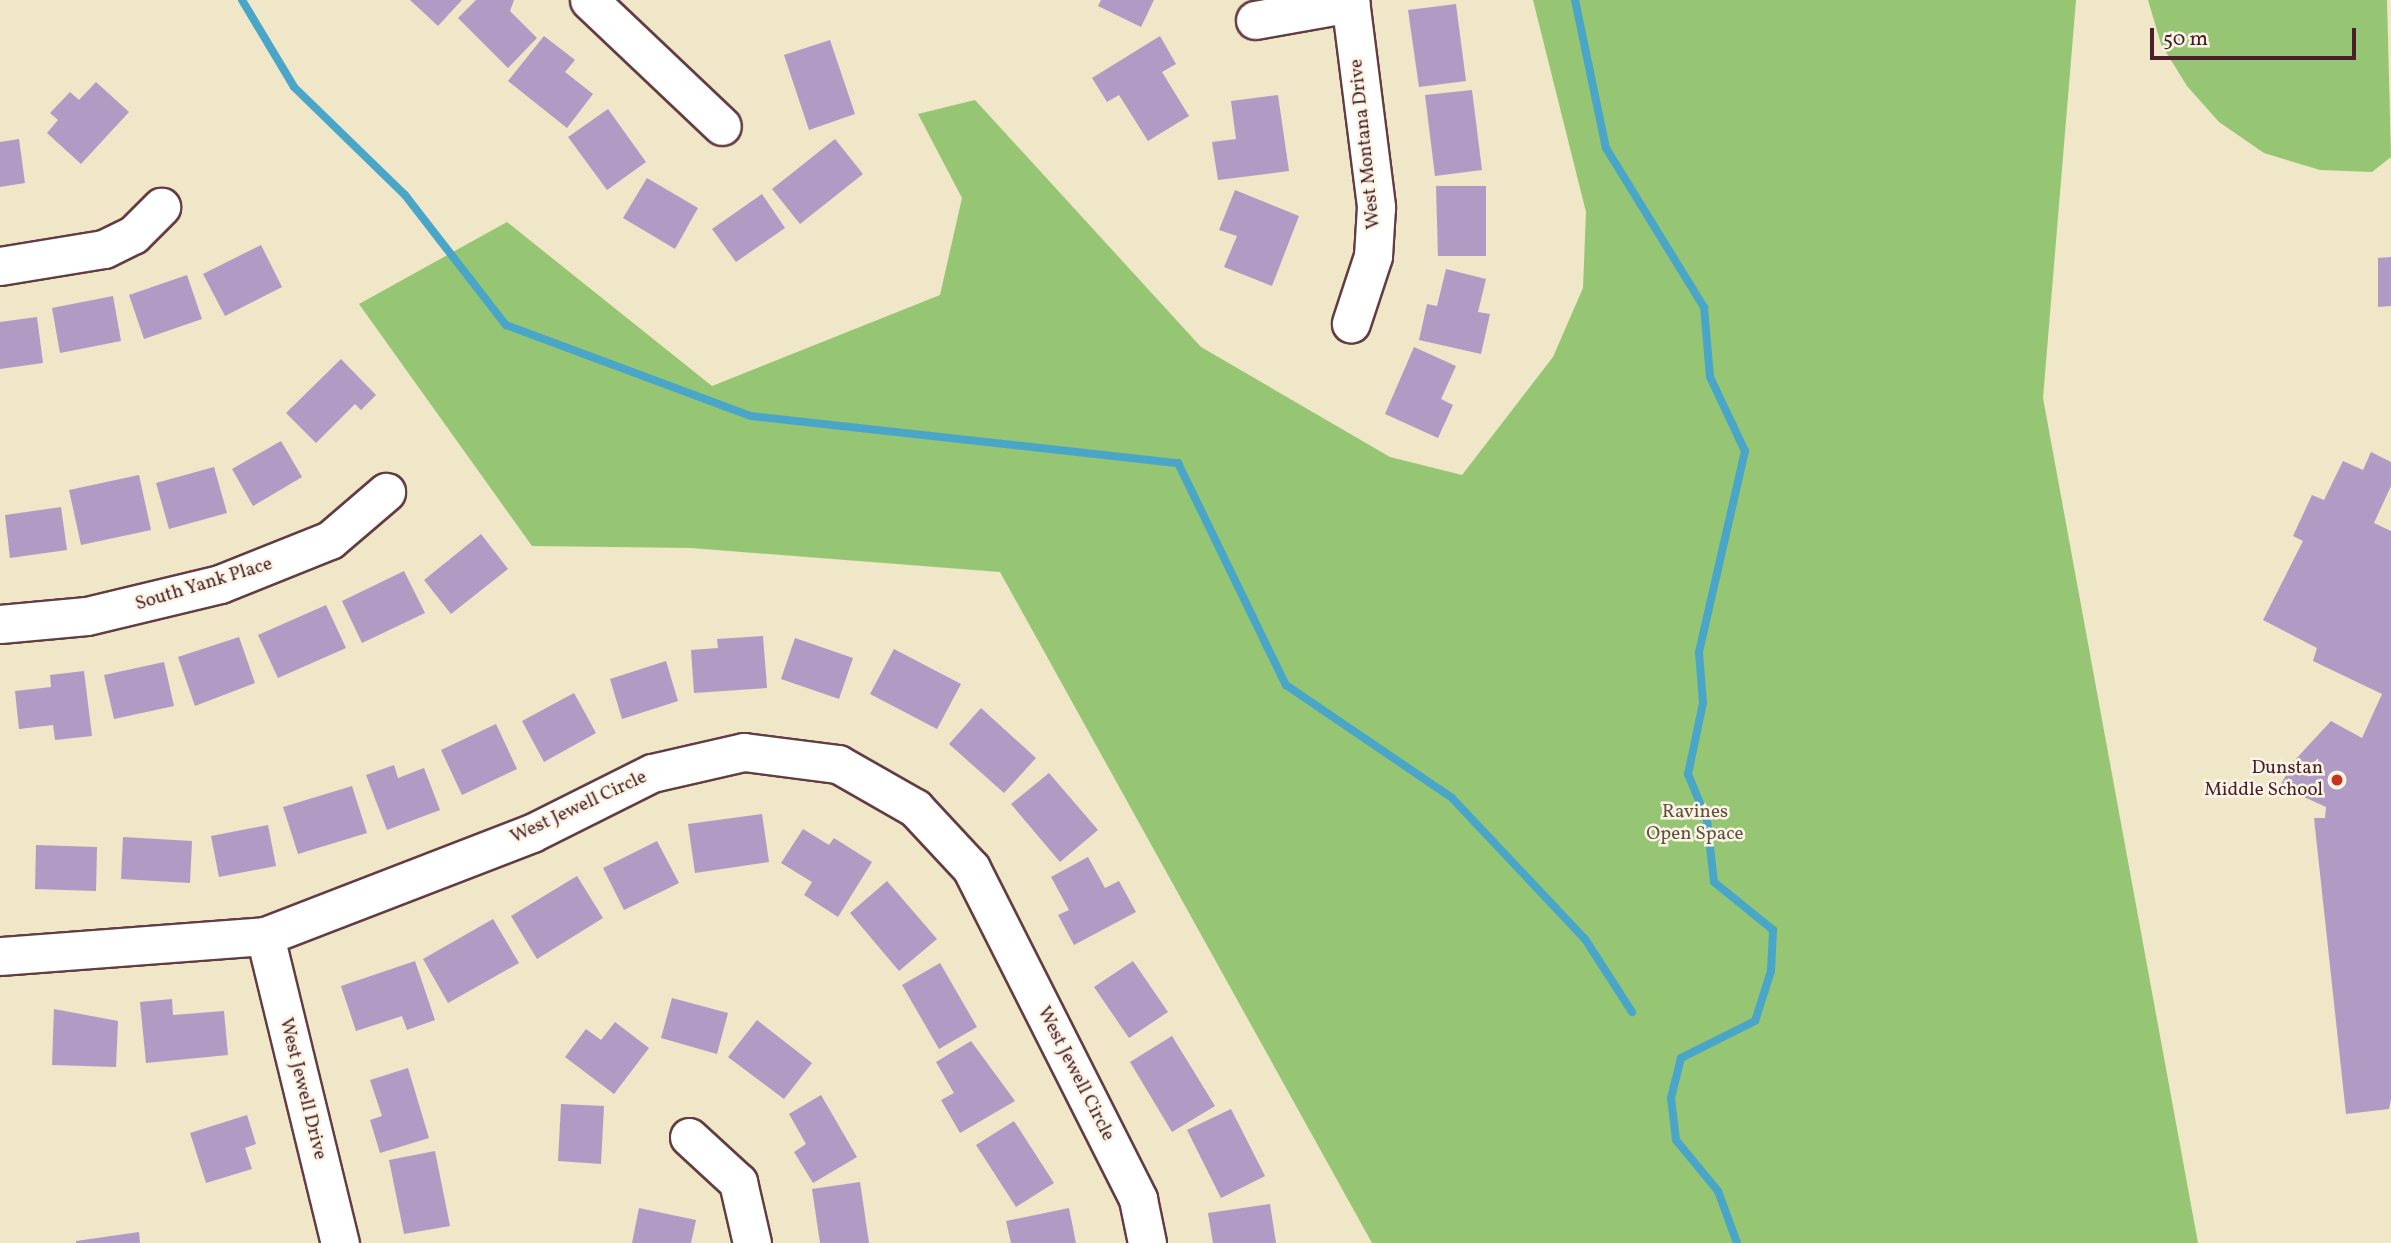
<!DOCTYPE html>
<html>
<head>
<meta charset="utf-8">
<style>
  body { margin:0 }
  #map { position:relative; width:2391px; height:1243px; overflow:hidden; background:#f0e6c8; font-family:Vollkorn,serif }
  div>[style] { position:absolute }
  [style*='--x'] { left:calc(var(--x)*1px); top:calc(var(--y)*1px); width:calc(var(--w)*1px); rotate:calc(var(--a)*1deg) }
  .green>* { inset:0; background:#96c674 }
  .stream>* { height:8px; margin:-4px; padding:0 4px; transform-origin:4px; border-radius:4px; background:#4aa6c8 }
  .building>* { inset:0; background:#b09bc5 }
  .roads { filter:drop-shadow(2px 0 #633d43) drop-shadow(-2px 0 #633d43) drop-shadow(0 2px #633d43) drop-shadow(0 -2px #633d43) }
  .minor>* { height:37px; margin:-18.5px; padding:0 18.5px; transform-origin:18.5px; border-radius:18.5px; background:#fff }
  .dots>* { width:19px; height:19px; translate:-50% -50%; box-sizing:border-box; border:4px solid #fcf5e5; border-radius:50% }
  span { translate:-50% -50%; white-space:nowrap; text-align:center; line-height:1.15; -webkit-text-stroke:5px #fcf5e5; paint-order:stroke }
  .street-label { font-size:19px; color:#4a1f2b }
  .poi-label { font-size:19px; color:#4a1f2b }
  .right { translate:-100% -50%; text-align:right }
  .park-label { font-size:19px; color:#615141 }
  .scale { position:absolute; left:2150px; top:28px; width:206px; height:32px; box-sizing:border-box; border:4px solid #4a1f2b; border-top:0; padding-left:9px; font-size:21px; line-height:24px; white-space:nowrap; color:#4a1f2b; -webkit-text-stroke:5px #fcf5e5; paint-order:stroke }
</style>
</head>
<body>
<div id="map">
  <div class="green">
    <div style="clip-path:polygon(1533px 0,2076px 0,2043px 398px,2198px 1243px,1372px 1243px,1000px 572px,691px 548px,532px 546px,359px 304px,507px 222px,712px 386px,940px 295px,962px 198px,918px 114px,975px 100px,1201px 347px,1390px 457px,1462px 475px,1553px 357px,1583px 288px,1586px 212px)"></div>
    <div style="clip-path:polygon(2148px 0,2387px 0,2391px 157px,2372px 172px,2320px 170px,2264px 153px,2219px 122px,2187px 86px,2161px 44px)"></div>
  </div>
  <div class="stream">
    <div style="--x:242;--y:0;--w:101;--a:59.1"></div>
    <div style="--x:294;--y:87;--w:155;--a:44.2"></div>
    <div style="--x:405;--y:195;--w:165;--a:52.2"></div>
    <div style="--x:506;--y:325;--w:261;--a:20.4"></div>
    <div style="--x:751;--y:416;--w:430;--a:6.3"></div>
    <div style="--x:1178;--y:463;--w:247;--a:64.1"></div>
    <div style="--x:1286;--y:685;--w:201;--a:34.2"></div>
    <div style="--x:1452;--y:798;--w:194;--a:46.7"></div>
    <div style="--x:1585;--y:939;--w:87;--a:57.2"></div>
    <div style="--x:1575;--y:0;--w:151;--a:78.2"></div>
    <div style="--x:1606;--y:148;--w:187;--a:58.4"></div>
    <div style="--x:1704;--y:307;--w:70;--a:85.1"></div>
    <div style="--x:1710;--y:377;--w:82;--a:64.7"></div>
    <div style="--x:1745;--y:451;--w:206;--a:102.9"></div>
    <div style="--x:1699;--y:652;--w:51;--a:85.5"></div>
    <div style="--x:1703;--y:703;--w:73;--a:101.9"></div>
    <div style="--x:1688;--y:774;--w:50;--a:67.6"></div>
    <div style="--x:1707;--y:820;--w:62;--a:83.6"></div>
    <div style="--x:1714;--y:882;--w:76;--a:39.1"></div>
    <div style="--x:1773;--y:930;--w:41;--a:92.8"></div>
    <div style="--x:1771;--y:971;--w:52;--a:107.7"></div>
    <div style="--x:1755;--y:1021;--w:83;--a:153.4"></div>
    <div style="--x:1681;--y:1058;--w:41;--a:104"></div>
    <div style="--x:1671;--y:1098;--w:42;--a:83.2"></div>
    <div style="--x:1676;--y:1140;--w:66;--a:50.5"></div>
    <div style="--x:1718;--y:1191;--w:55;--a:69.9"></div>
  </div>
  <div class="building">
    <div style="clip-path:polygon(410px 0,462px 0,438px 26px)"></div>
    <div style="clip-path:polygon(476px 0,514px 0,510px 11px,537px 38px,508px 68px,458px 18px)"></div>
    <div style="clip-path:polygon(1101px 0,1154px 0,1141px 27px,1098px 6px)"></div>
    <div style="clip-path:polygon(1456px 4px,1466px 81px,1419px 87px,1408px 10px)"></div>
    <div style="clip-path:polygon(544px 36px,575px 60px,565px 72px,593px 94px,567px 128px,508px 81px)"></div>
    <div style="clip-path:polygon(1160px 36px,1176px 64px,1162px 72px,1189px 116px,1148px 141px,1119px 95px,1107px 102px,1092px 78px)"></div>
    <div style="clip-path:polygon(830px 40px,855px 114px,809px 130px,784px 55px)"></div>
    <div style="clip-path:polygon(96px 82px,129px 112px,81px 164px,47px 133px,58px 120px,50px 113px,70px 92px,79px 100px)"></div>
    <div style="clip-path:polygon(1472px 90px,1482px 170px,1435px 176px,1425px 95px)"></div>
    <div style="clip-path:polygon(1278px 95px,1289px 171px,1218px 180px,1212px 142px,1236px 139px,1231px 101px)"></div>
    <div style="clip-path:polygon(608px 109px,646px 162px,607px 190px,568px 137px)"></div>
    <div style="clip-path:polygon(19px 139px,25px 183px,0 187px,0 142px)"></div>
    <div style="clip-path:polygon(835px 139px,863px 174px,800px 224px,772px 189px)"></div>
    <div style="clip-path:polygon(647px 178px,698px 208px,675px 249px,623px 218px)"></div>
    <div style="clip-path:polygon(1436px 186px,1486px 186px,1486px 256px,1438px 256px)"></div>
    <div style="clip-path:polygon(1235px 190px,1299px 216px,1272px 286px,1224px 267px,1237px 236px,1219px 230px)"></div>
    <div style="clip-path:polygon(762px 194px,785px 228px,736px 262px,712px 229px)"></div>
    <div style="clip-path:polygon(261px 245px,282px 287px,225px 316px,203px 274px)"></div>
    <div style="clip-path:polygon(2391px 257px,2391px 306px,2378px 307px,2378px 258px)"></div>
    <div style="clip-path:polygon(1446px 269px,1486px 279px,1478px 312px,1490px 314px,1481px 354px,1419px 340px,1427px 304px,1437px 306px)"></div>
    <div style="clip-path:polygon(187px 275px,202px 319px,144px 339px,129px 295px)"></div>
    <div style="clip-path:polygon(113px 296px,121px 341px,60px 353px,52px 308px)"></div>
    <div style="clip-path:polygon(37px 317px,43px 363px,0 369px,0 322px)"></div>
    <div style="clip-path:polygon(1414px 347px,1456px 366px,1441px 399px,1453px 405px,1438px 438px,1385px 414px)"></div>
    <div style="clip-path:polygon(341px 359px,376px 395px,361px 410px,355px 404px,316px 443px,286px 413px)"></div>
    <div style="clip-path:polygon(281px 441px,302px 477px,253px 506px,232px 469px)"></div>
    <div style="clip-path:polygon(2371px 452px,2391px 462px,2391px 486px,2374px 523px,2391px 531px,2391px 1099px,2389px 1109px,2346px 1114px,2314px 818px,2325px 818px,2326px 807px,2280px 786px,2294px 761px,2331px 721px,2362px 738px,2382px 694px,2313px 661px,2317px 648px,2263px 620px,2303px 541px,2293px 536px,2312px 495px,2324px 500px,2343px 461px,2363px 470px)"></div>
    <div style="clip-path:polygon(214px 467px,227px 513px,169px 529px,156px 483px)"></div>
    <div style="clip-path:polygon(139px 475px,151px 530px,81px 545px,69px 490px)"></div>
    <div style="clip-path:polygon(61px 507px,67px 550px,10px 558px,5px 515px)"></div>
    <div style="clip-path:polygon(481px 534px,508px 569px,451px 614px,424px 580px)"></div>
    <div style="clip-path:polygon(404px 571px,425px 613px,362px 643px,342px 601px)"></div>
    <div style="clip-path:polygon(326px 605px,346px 648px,278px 678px,258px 635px)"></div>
    <div style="clip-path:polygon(763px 636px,767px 688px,694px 693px,691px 650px,718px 648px,717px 639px)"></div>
    <div style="clip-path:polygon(239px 637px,255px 683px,195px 706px,178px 657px)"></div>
    <div style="clip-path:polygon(795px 638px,853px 658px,839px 699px,781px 679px)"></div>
    <div style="clip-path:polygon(894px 649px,961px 684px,937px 729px,870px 694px)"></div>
    <div style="clip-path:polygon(666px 661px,678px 701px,622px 719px,610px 679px)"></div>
    <div style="clip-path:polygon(164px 662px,174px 706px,114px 719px,104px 675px)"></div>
    <div style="clip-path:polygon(84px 671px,92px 736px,55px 740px,53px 725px,19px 729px,15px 691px,51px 687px,50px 675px)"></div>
    <div style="clip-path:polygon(574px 693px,596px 733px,544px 762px,522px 721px)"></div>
    <div style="clip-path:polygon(981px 708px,1036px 758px,1004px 793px,949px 744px)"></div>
    <div style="clip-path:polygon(496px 724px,517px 769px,462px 795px,441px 750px)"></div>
    <div style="clip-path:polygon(394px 765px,398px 778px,424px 768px,440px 810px,387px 830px,366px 775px)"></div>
    <div style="clip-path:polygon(1049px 773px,1098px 830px,1060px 862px,1011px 804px)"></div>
    <div style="clip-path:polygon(352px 786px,367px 833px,298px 854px,283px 807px)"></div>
    <div style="clip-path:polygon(762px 814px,769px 862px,695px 873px,688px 824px)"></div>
    <div style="clip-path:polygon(268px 825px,276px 866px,219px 877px,211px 836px)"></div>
    <div style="clip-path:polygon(803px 829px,829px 845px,834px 838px,872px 862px,838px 917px,804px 895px,812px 882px,781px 863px)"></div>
    <div style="clip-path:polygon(123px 837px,192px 841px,190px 883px,121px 879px)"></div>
    <div style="clip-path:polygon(657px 841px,679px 883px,624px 910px,603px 868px)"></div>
    <div style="clip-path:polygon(36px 845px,97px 847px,96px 891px,35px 889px)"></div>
    <div style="clip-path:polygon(1088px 857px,1105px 888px,1119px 881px,1136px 912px,1074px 945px,1058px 915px,1069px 910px,1051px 877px)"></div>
    <div style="clip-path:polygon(577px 876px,603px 918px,537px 959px,511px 916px)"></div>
    <div style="clip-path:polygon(887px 881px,937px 939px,899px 971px,850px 913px)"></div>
    <div style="clip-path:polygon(493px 919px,519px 963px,448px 1003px,423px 959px)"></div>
    <div style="clip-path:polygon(415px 961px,435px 1020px,407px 1030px,402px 1016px,356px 1031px,341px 986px)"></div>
    <div style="clip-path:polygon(1133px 961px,1168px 1012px,1129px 1038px,1094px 987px)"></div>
    <div style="clip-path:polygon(940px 963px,977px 1027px,939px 1049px,902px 985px)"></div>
    <div style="clip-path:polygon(672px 998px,728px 1013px,717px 1054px,661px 1038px)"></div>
    <div style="clip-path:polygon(172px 999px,173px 1015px,224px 1011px,228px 1055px,146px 1063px,140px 1002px)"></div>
    <div style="clip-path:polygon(54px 1009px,118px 1021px,116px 1067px,52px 1065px)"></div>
    <div style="clip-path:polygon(757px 1020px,812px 1063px,784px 1099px,728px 1057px)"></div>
    <div style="clip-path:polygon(615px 1022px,649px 1048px,614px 1094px,565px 1057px,586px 1029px,601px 1040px)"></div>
    <div style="clip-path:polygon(1172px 1036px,1215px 1106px,1172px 1132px,1130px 1062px)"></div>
    <div style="clip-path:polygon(971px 1041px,1015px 1101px,960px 1133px,941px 1100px,954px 1093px,936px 1062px)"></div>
    <div style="clip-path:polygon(408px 1068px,429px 1138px,380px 1153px,370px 1120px,382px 1116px,370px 1080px)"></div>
    <div style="clip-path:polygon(821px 1095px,857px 1157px,813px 1183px,794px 1152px,806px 1144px,789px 1114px)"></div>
    <div style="clip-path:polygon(561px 1104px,604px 1106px,601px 1164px,558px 1161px)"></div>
    <div style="clip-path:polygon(1231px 1109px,1265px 1176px,1221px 1198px,1187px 1130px)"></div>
    <div style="clip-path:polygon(247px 1115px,256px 1144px,245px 1148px,252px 1169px,206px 1183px,190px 1133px)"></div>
    <div style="clip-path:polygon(1014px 1121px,1054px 1183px,1016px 1207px,976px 1145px)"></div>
    <div style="clip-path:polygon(435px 1151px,450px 1226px,404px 1234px,389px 1160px)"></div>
    <div style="clip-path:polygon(860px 1182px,869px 1243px,820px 1243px,812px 1189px)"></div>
    <div style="clip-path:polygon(1270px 1204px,1276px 1243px,1213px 1243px,1208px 1213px)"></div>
    <div style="clip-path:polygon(639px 1208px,696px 1220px,691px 1243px,632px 1243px)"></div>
    <div style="clip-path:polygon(1069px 1208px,1076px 1243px,1011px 1243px,1006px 1221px)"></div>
    <div style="clip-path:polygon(139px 1232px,140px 1243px,76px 1243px,76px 1241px)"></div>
  </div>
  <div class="roads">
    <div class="minor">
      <div style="--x:589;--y:0;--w:183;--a:43.5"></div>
      <div style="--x:1350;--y:0;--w:209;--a:82.8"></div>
      <div style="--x:1376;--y:207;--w:49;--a:93.5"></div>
      <div style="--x:1373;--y:256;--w:71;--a:108.2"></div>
      <div style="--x:1255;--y:20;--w:97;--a:-10.1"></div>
      <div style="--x:0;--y:266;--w:105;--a:-9.3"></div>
      <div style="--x:104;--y:249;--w:32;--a:-26"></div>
      <div style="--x:133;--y:235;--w:40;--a:-45"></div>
      <div style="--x:0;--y:624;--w:87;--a:-5.3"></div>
      <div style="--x:87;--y:616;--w:137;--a:-13.5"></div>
      <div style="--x:220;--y:584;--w:118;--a:-21.8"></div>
      <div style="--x:330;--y:540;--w:74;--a:-40.6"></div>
      <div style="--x:265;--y:936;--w:316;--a:76.3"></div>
      <div style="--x:0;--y:956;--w:266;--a:-4.3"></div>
      <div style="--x:265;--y:936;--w:286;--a:-21.1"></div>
      <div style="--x:532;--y:833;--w:134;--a:-26.6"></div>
      <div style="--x:652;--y:773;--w:94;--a:-12.9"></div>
      <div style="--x:744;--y:752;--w:95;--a:7.3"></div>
      <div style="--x:838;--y:764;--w:89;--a:29.7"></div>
      <div style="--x:915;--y:808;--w:82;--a:47"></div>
      <div style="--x:971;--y:868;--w:371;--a:63.2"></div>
      <div style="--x:1138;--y:1199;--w:45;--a:78.4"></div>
      <div style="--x:689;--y:1137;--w:67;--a:42.6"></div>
      <div style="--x:738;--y:1182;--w:63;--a:77.1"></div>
    </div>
  </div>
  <div class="dots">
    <div style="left:2337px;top:780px;background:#c8321e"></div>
  </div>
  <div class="street-label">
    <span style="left:1366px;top:144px;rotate:-96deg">West Montana Drive</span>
    <span style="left:204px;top:585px;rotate:-17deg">South Yank Place</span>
    <span style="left:579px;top:808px;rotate:-25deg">West Jewell Circle</span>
    <span style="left:1075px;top:1074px;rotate:63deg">West Jewell Circle</span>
    <span style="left:302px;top:1089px;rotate:76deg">West Jewell Drive</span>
  </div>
  <div class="poi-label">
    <span class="right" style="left:2323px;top:780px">Dunstan<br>Middle School</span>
  </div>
  <div class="park-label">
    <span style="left:1695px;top:824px">Ravines<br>Open Space</span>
  </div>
  <div class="scale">50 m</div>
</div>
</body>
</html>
